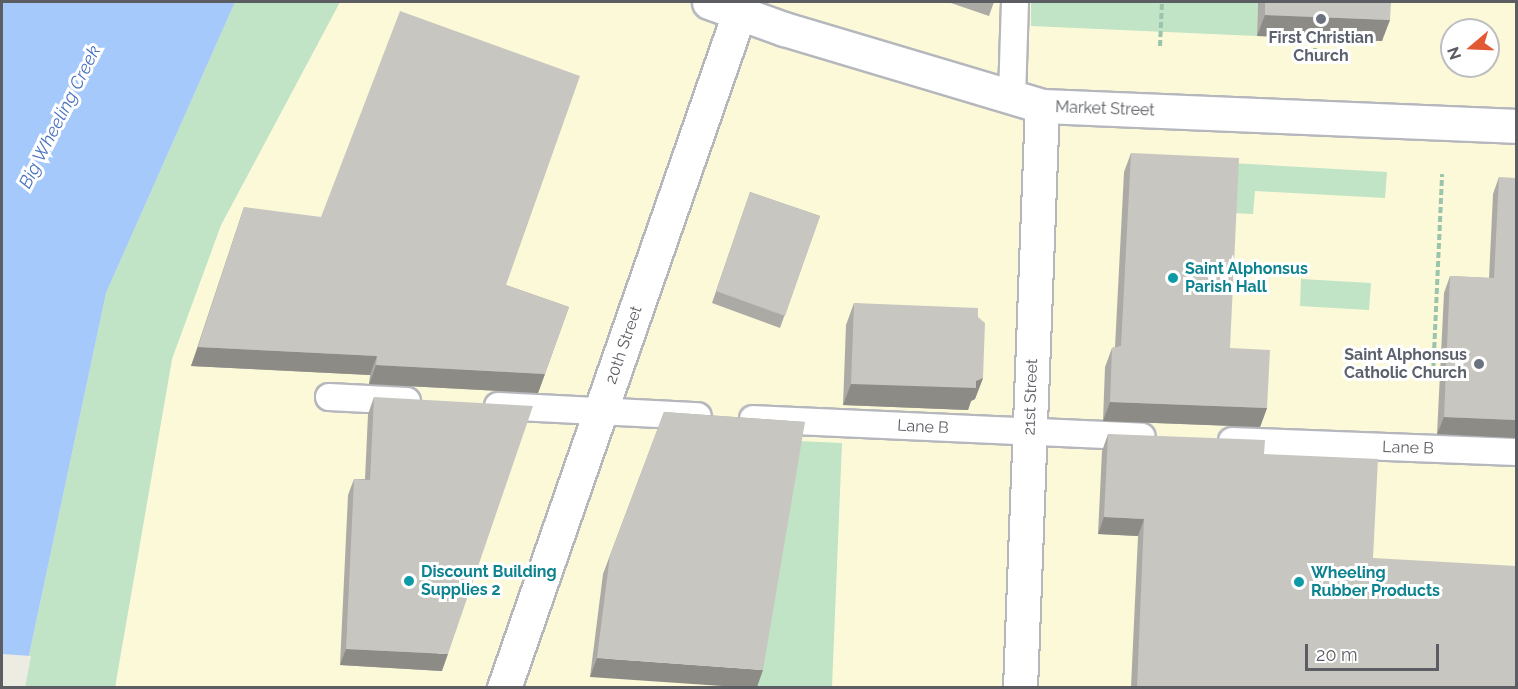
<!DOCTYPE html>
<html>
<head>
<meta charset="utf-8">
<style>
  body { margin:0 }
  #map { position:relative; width:1518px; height:689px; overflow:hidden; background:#edece3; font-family:Raleway,sans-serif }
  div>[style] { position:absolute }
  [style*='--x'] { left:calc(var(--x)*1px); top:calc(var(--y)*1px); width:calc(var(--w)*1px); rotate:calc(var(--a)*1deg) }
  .commercial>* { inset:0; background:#fcf9d9 }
  .green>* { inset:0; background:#c0e4c5 }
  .water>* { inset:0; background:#a5c9fb }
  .pier>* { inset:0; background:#edece3 }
  .path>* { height:4px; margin-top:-2px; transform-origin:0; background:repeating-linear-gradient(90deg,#9ac4ac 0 6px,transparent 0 9px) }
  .roads { filter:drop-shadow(2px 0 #b5b7bd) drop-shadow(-2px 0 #b5b7bd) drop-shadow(0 2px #b5b7bd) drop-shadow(0 -2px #b5b7bd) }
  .lane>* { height:26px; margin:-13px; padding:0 13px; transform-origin:13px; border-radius:13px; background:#fff }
  .street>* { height:33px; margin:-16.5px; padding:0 16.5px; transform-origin:16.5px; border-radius:16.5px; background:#fff }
  .secondary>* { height:33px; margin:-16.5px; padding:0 16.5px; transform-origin:16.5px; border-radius:16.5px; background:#fff }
  .wall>* { inset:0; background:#acaaa5 }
  .shaded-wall>* { inset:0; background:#8c8b86 }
  .building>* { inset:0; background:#c8c6c0 }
  .dots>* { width:16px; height:16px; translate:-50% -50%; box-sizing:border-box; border:3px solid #fff; border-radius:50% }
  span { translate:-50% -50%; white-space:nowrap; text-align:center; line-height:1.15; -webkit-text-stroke:6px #fff; paint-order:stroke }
  .worship-label { font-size:16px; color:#5b616d; font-weight:700 }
  .right { translate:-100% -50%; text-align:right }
  .street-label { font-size:16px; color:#5b5d63 }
  .culture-label { font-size:16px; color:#0d838f; font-weight:700 }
  .left { translate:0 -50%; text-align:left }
  .water-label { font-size:18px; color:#4871be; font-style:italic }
  .frame { position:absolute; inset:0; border:3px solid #5b5d63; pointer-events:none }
  .north { position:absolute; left:1440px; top:18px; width:60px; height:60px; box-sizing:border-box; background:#fff; border:2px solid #bdbec1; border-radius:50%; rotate:251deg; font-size:16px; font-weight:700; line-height:24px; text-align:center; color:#5b5d63 }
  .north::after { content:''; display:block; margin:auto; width:21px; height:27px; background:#e25a34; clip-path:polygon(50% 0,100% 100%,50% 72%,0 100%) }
  .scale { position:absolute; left:1305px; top:644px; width:134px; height:27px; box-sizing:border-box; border:3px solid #5b5d63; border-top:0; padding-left:8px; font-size:18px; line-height:21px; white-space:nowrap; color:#5b5d63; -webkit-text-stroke:4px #fff; paint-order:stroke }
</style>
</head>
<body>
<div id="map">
  <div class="commercial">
    <div style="clip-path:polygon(evenodd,340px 2px,1516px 2px,1516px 687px,115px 688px,172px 359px,221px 225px,340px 2px,1452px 30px,1488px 30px,1488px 66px,1452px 66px,1452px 30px)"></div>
  </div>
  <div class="green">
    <div style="clip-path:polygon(235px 2px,340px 2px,221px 225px,172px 359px,115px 687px,22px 688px,106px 293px)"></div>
    <div style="clip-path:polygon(1031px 2px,1258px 2px,1257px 36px,1031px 26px)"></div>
    <div style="clip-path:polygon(1231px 163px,1387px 172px,1385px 198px,1255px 191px,1253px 214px,1230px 213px)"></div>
    <div style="clip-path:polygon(1301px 279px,1371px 283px,1369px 310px,1300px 306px)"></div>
    <div style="clip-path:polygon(798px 441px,842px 443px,832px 687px,756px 688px)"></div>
  </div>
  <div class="water">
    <div style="clip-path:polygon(2px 2px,235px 2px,106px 293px,22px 688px,2px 687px)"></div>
  </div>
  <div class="pier">
    <div style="clip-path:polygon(2px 654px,31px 656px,25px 688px,2px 687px)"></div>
  </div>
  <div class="path">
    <div style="--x:1160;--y:46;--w:44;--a:-87.4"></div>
    <div style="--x:1315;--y:54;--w:16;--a:-90"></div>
    <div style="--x:1387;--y:373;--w:46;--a:2.5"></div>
    <div style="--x:1433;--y:375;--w:201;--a:-87.4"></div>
  </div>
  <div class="roads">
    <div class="lane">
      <div style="--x:1012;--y:97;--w:95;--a:-88.2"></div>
      <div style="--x:329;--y:397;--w:78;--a:2.9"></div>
      <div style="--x:498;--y:406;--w:200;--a:2.9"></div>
      <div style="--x:753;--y:419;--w:389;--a:2.6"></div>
      <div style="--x:1232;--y:441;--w:284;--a:2.2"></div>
    </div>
    <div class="street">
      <div style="--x:1020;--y:688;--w:582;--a:-87.84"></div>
    </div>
    <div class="secondary">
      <div style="--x:709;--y:2;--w:80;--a:19.8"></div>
      <div style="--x:784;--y:29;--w:269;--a:16.6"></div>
      <div style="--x:1042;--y:106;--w:474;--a:2.4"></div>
      <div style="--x:504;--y:688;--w:726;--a:-70.79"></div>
    </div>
  </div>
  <div class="wall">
    <div style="clip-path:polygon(948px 2px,994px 2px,989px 16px)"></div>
    <div style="clip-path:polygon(1258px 2px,1391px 2px,1382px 41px,1257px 36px)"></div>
    <div style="clip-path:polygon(1131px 153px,1230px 348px,1267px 408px,1260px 427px,1103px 421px,1105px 367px,1112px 348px,1115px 347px,1124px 172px)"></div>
    <div style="clip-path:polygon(1499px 177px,1516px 438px,1437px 434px,1444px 293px,1450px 276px,1489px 278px,1493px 194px)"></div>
    <div style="clip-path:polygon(750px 192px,820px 216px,780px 328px,712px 303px)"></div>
    <div style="clip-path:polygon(244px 207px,506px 285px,569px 307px,538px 393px,369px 384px,370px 375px,191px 366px)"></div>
    <div style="clip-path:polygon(854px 303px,978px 317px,983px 378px,975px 399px,971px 401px,968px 410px,843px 405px,846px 325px)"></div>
    <div style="clip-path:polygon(374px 397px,442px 671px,340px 665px,348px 495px,354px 479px,365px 479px,368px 414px)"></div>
    <div style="clip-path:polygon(664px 412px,805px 422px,590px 677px,603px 574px)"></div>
    <div style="clip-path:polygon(1108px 434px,1264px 454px,1373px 558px,1516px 687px,1131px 687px,1138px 536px,1098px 534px,1102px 451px)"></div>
  </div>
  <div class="shaded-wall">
    <div style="clip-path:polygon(1265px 15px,1390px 20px,1382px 41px,1257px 36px)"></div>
    <div style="clip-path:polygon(198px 347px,377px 356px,370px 375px,191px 366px)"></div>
    <div style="clip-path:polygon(376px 365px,545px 374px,538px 393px,369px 384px)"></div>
    <div style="clip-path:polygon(983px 378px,975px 399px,971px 401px,968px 410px,843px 405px,851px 384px,976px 381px)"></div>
    <div style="clip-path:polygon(1110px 402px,1267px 408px,1260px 427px,1103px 421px)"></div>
    <div style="clip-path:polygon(1444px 417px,1516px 420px,1516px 438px,1437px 434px)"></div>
    <div style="clip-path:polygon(1104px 517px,1144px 519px,1138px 536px,1098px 534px)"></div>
    <div style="clip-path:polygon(346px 649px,448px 654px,442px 671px,340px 665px)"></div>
    <div style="clip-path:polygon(597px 658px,763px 670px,757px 687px,737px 687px,590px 677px)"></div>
  </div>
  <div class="building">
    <div style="clip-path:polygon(1265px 2px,1391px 2px,1390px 20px,1265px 15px)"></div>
    <div style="clip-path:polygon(400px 11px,580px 76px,506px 285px,569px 307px,545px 374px,376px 365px,377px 356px,198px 347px,244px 207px,321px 217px)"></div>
    <div style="clip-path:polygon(1131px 153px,1239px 158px,1230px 348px,1270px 350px,1267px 408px,1110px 402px,1112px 348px,1121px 346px)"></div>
    <div style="clip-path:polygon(1499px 177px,1516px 178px,1516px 420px,1444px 417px,1450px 276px,1494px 278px)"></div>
    <div style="clip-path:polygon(750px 192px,820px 216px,785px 316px,716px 291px)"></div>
    <div style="clip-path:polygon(854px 303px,978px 308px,978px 317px,985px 323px,983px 378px,976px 381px,976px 388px,851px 384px)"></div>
    <div style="clip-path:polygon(374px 397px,533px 406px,448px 654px,346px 649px,354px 479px,370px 480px)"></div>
    <div style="clip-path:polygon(664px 412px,805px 422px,763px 670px,597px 658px,610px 555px)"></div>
    <div style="clip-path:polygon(1108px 434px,1265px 440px,1264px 454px,1378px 459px,1373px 558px,1516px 566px,1516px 687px,1137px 687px,1144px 519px,1104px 517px)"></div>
  </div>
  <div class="dots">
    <div style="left:1321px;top:19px;background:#6b7280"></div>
    <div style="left:1173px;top:278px;background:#0f9aa8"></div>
    <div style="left:1479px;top:364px;background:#6b7280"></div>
    <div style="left:409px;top:581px;background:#0f9aa8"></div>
    <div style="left:1299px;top:582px;background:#0f9aa8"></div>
  </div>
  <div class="worship-label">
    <span style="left:1321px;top:47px">First Christian<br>Church</span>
    <span class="right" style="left:1467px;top:364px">Saint Alphonsus<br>Catholic Church</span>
  </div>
  <div class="street-label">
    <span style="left:1105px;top:109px;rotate:2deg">Market Street</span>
    <span style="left:624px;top:345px;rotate:-71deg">20th Street</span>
    <span style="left:1031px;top:397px;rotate:-88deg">21st Street</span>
    <span style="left:923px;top:427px;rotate:3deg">Lane B</span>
    <span style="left:1408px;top:448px;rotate:2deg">Lane B</span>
  </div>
  <div class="culture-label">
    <span class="left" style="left:1185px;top:278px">Saint Alphonsus<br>Parish Hall</span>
    <span class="left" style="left:421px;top:581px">Discount Building<br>Supplies 2</span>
    <span class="left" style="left:1311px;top:582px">Wheeling<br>Rubber Products</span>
  </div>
  <div class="water-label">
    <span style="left:60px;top:117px;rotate:-63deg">Big Wheeling Creek</span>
  </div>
  <div class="frame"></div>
  <div class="north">N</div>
  <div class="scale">20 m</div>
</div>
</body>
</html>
